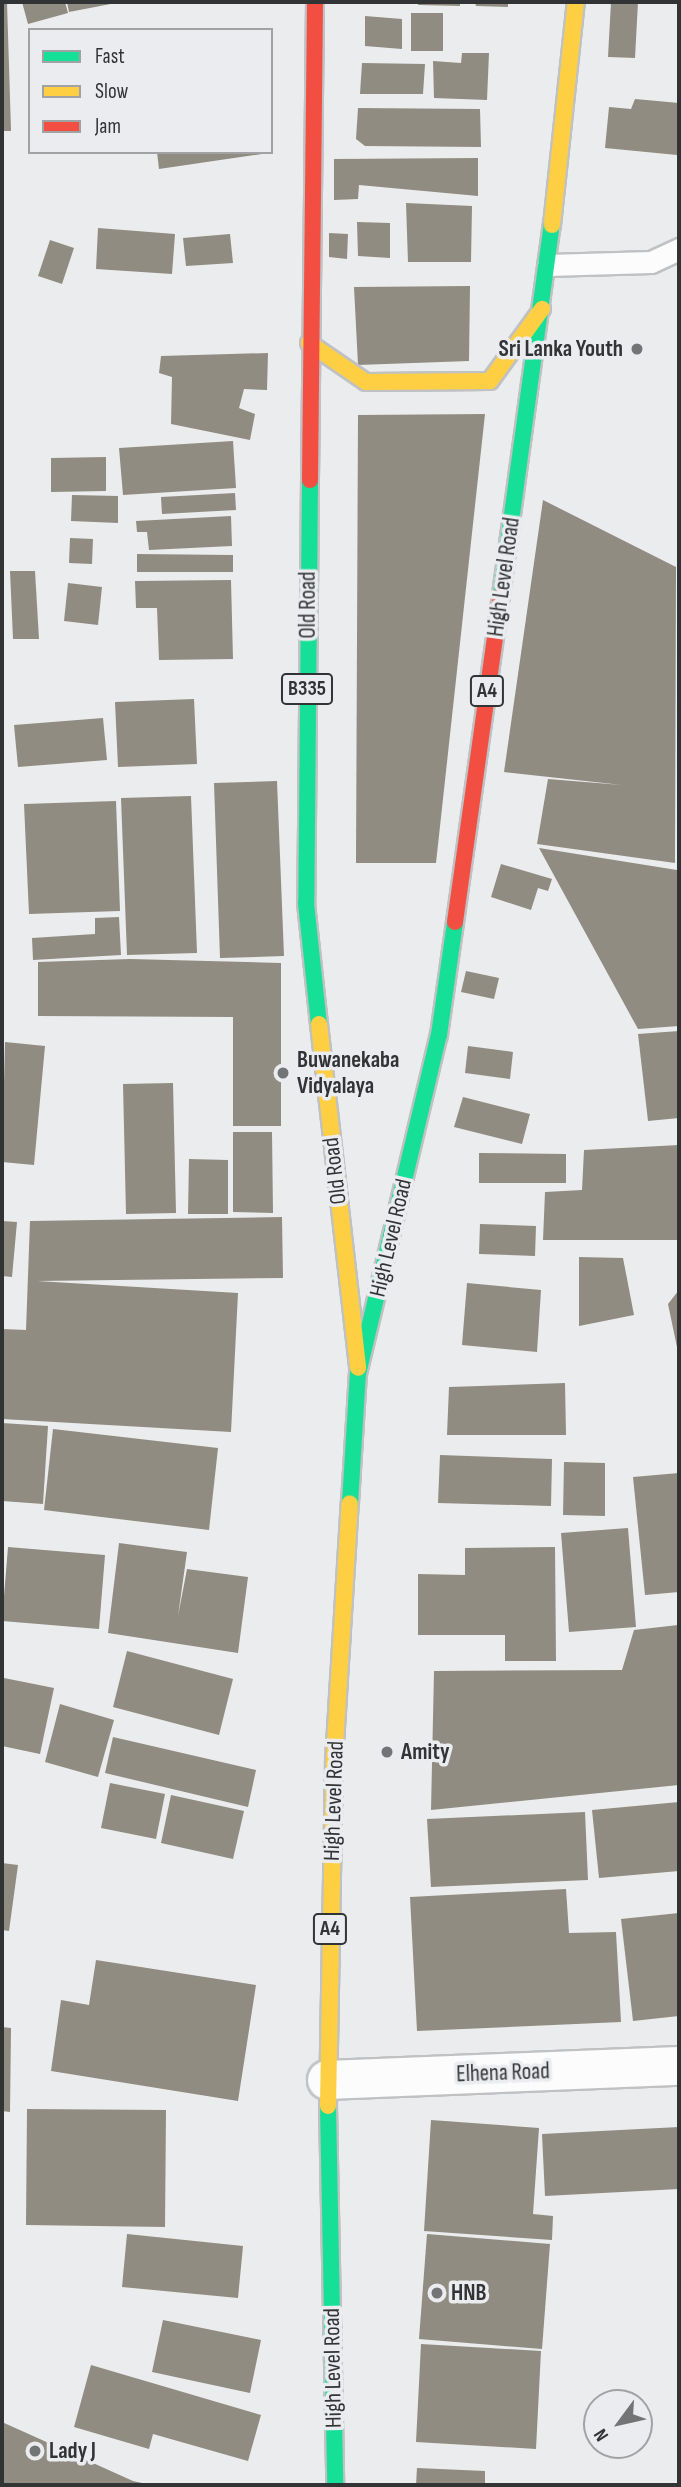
<!DOCTYPE html>
<html>
<head>
<meta charset="utf-8">
<style>
  body { margin:0 }
  #map { position:relative; width:681px; height:2487px; overflow:hidden; background:#ebecee; font-family:"Sofia Sans Condensed",sans-serif }
  div>[style] { position:absolute }
  [style*='--x'] { left:calc(var(--x)*1px); top:calc(var(--y)*1px); width:calc(var(--w)*1px); rotate:calc(var(--a)*1deg) }
  .building>* { inset:0; background:#918c81 }
  .roads { filter:drop-shadow(2px 0 #c0c1c3) drop-shadow(-2px 0 #c0c1c3) drop-shadow(0 2px #c0c1c3) drop-shadow(0 -2px #c0c1c3) }
  .lane>* { height:21px; margin:-10.5px; padding:0 10.5px; transform-origin:10.5px; border-radius:10.5px; background:#fcfcfc }
  .street>* { height:38px; margin:-19px; padding:0 19px; transform-origin:19px; border-radius:19px; background:#fcfcfc }
  .fast>* { height:16px; margin:-8px; padding:0 8px; transform-origin:8px; border-radius:8px; background:#16e098 }
  .slow>* { height:16px; margin:-8px; padding:0 8px; transform-origin:8px; border-radius:8px; background:#ffcf43 }
  .jam>* { height:16px; margin:-8px; padding:0 8px; transform-origin:8px; border-radius:8px; background:#f24e42 }
  .dots>* { width:19px; height:19px; translate:-50% -50%; box-sizing:border-box; border:4px solid #eaecef; border-radius:50% }
  span { translate:-50% -50%; white-space:nowrap; text-align:center; line-height:1.15; -webkit-text-stroke:7px #eaecef; paint-order:stroke }
  .shield-label span { padding:2px 5px; background:#eaecef; border:2px solid; border-radius:5px; -webkit-text-stroke-width:0 }
  .shield-label { font-size:21px; color:#323334; font-weight:700 }
  .poi-label { font-size:23px; color:#323334; font-weight:700 }
  .right { translate:-100% -50%; text-align:right }
  .left { translate:0 -50%; text-align:left }
  .street-label { font-size:23px; color:#323334 }
  .frame { position:absolute; inset:0; border:4px solid #323334; pointer-events:none }
  .legend { position:absolute; left:28px; top:28px; width:245px; height:126px; box-sizing:border-box; background:#eaecef; border:2px solid #a0a2a4; margin:0; padding:9px 12px; list-style:none; font-size:21px; color:#323334 }
  .legend li { display:flex; align-items:center; gap:14px; height:35px }
  .legend b { width:35px; border:2px solid #a0a2a4 }
  .north { position:absolute; left:583px; top:2389px; width:70px; height:70px; box-sizing:border-box; background:#eaecef; border:2px solid #a0a2a4; border-radius:50%; rotate:237deg; font-size:19px; font-weight:700; line-height:28px; text-align:center; color:#323334 }
  .north::after { content:''; display:block; margin:auto; width:24px; height:32px; background:#737475; clip-path:polygon(50% 0,100% 100%,50% 72%,0 100%) }
</style>
</head>
<body>
<div id="map">
  <div class="building">
    <div style="clip-path:polygon(2px 2px,7px 2px,11px 131px,2px 131px)"></div>
    <div style="clip-path:polygon(22px 2px,65px 2px,68px 13px,28px 24px)"></div>
    <div style="clip-path:polygon(67px 2px,116px 2px,116px 3px,69px 12px)"></div>
    <div style="clip-path:polygon(418px 2px,460px 2px,460px 6px,418px 5px)"></div>
    <div style="clip-path:polygon(475px 2px,508px 2px,508px 7px,476px 6px)"></div>
    <div style="clip-path:polygon(611px 2px,638px 2px,635px 58px,608px 57px)"></div>
    <div style="clip-path:polygon(411px 13px,443px 13px,443px 51px,411px 51px)"></div>
    <div style="clip-path:polygon(365px 16px,402px 19px,402px 49px,365px 46px)"></div>
    <div style="clip-path:polygon(462px 53px,489px 53px,487px 100px,434px 98px,433px 61px,461px 63px)"></div>
    <div style="clip-path:polygon(362px 63px,425px 64px,423px 94px,360px 94px)"></div>
    <div style="clip-path:polygon(635px 99px,679px 103px,677px 155px,605px 148px,609px 107px,631px 109px)"></div>
    <div style="clip-path:polygon(358px 108px,480px 109px,481px 147px,365px 146px,356px 139px)"></div>
    <div style="clip-path:polygon(157px 152px,262px 152px,262px 154px,159px 169px)"></div>
    <div style="clip-path:polygon(478px 158px,478px 196px,359px 185px,358px 199px,334px 200px,334px 159px)"></div>
    <div style="clip-path:polygon(406px 203px,472px 206px,471px 262px,408px 262px)"></div>
    <div style="clip-path:polygon(357px 222px,390px 223px,390px 258px,358px 256px)"></div>
    <div style="clip-path:polygon(98px 228px,175px 234px,172px 274px,96px 269px)"></div>
    <div style="clip-path:polygon(329px 233px,348px 234px,347px 259px,329px 257px)"></div>
    <div style="clip-path:polygon(230px 234px,233px 263px,186px 266px,183px 238px)"></div>
    <div style="clip-path:polygon(50px 240px,74px 248px,62px 284px,38px 276px)"></div>
    <div style="clip-path:polygon(470px 286px,469px 361px,358px 365px,354px 287px)"></div>
    <div style="clip-path:polygon(268px 353px,267px 390px,244px 389px,239px 408px,255px 414px,250px 440px,171px 424px,172px 377px,159px 373px,161px 356px)"></div>
    <div style="clip-path:polygon(485px 414px,436px 863px,356px 863px,358px 415px)"></div>
    <div style="clip-path:polygon(233px 441px,236px 488px,123px 495px,119px 448px)"></div>
    <div style="clip-path:polygon(106px 457px,106px 491px,51px 492px,51px 458px)"></div>
    <div style="clip-path:polygon(235px 493px,236px 510px,162px 514px,161px 497px)"></div>
    <div style="clip-path:polygon(72px 495px,118px 496px,118px 523px,71px 521px)"></div>
    <div style="clip-path:polygon(543px 500px,676px 567px,675px 863px,537px 844px,548px 779px,622px 785px,504px 772px)"></div>
    <div style="clip-path:polygon(231px 516px,232px 546px,149px 550px,147px 532px,137px 532px,136px 521px)"></div>
    <div style="clip-path:polygon(70px 538px,93px 539px,92px 564px,69px 563px)"></div>
    <div style="clip-path:polygon(137px 554px,233px 555px,233px 572px,137px 572px)"></div>
    <div style="clip-path:polygon(10px 571px,35px 571px,39px 639px,13px 639px)"></div>
    <div style="clip-path:polygon(231px 580px,233px 659px,159px 660px,157px 608px,136px 608px,135px 581px)"></div>
    <div style="clip-path:polygon(68px 583px,102px 587px,98px 625px,64px 621px)"></div>
    <div style="clip-path:polygon(194px 699px,197px 764px,118px 767px,115px 702px)"></div>
    <div style="clip-path:polygon(103px 718px,107px 760px,18px 767px,14px 725px)"></div>
    <div style="clip-path:polygon(277px 781px,284px 956px,220px 958px,214px 783px)"></div>
    <div style="clip-path:polygon(191px 796px,197px 953px,127px 955px,121px 798px)"></div>
    <div style="clip-path:polygon(116px 801px,120px 911px,29px 914px,24px 804px)"></div>
    <div style="clip-path:polygon(539px 848px,677px 870px,679px 865px,679px 1026px,638px 1029px)"></div>
    <div style="clip-path:polygon(501px 864px,552px 879px,548px 891px,538px 888px,531px 910px,491px 897px)"></div>
    <div style="clip-path:polygon(119px 917px,121px 955px,33px 960px,32px 938px,95px 934px,95px 918px)"></div>
    <div style="clip-path:polygon(130px 959px,281px 963px,281px 1126px,233px 1126px,233px 1017px,38px 1016px,38px 962px)"></div>
    <div style="clip-path:polygon(466px 971px,499px 978px,494px 999px,461px 992px)"></div>
    <div style="clip-path:polygon(679px 1031px,679px 1118px,648px 1121px,638px 1034px)"></div>
    <div style="clip-path:polygon(5px 1042px,45px 1046px,34px 1165px,2px 1162px)"></div>
    <div style="clip-path:polygon(468px 1046px,513px 1052px,510px 1079px,465px 1073px)"></div>
    <div style="clip-path:polygon(173px 1083px,176px 1213px,126px 1214px,123px 1084px)"></div>
    <div style="clip-path:polygon(463px 1097px,530px 1114px,522px 1144px,454px 1127px)"></div>
    <div style="clip-path:polygon(233px 1132px,272px 1132px,273px 1213px,233px 1212px)"></div>
    <div style="clip-path:polygon(679px 1145px,679px 1240px,543px 1240px,545px 1192px,582px 1190px,584px 1150px)"></div>
    <div style="clip-path:polygon(479px 1153px,566px 1154px,566px 1183px,479px 1183px)"></div>
    <div style="clip-path:polygon(189px 1159px,228px 1160px,228px 1214px,188px 1214px)"></div>
    <div style="clip-path:polygon(282px 1217px,283px 1278px,37px 1281px,238px 1293px,231px 1432px,2px 1419px,2px 1329px,26px 1330px,30px 1221px)"></div>
    <div style="clip-path:polygon(2px 1221px,17px 1222px,12px 1277px,2px 1276px)"></div>
    <div style="clip-path:polygon(480px 1224px,536px 1226px,535px 1256px,479px 1254px)"></div>
    <div style="clip-path:polygon(579px 1257px,623px 1258px,634px 1315px,579px 1326px)"></div>
    <div style="clip-path:polygon(467px 1283px,541px 1290px,537px 1352px,462px 1345px)"></div>
    <div style="clip-path:polygon(679px 1290px,679px 1352px,678px 1352px,668px 1304px)"></div>
    <div style="clip-path:polygon(565px 1383px,566px 1435px,447px 1435px,449px 1387px)"></div>
    <div style="clip-path:polygon(2px 1423px,48px 1426px,43px 1504px,2px 1501px)"></div>
    <div style="clip-path:polygon(53px 1429px,218px 1448px,209px 1530px,44px 1510px)"></div>
    <div style="clip-path:polygon(440px 1455px,552px 1459px,551px 1506px,438px 1503px)"></div>
    <div style="clip-path:polygon(564px 1462px,605px 1463px,605px 1516px,563px 1515px)"></div>
    <div style="clip-path:polygon(679px 1473px,679px 1592px,645px 1595px,633px 1477px)"></div>
    <div style="clip-path:polygon(628px 1528px,636px 1627px,569px 1632px,561px 1533px)"></div>
    <div style="clip-path:polygon(119px 1543px,187px 1552px,178px 1616px,187px 1569px,248px 1577px,238px 1653px,108px 1633px)"></div>
    <div style="clip-path:polygon(8px 1547px,105px 1555px,99px 1629px,2px 1621px)"></div>
    <div style="clip-path:polygon(555px 1547px,556px 1661px,505px 1661px,505px 1635px,418px 1635px,418px 1574px,465px 1575px,465px 1548px)"></div>
    <div style="clip-path:polygon(678px 1625px,679px 1785px,431px 1810px,434px 1671px,622px 1670px,634px 1630px)"></div>
    <div style="clip-path:polygon(127px 1651px,233px 1679px,219px 1735px,113px 1707px)"></div>
    <div style="clip-path:polygon(4px 1678px,54px 1688px,40px 1754px,2px 1746px)"></div>
    <div style="clip-path:polygon(60px 1704px,114px 1720px,98px 1777px,45px 1762px)"></div>
    <div style="clip-path:polygon(113px 1737px,256px 1770px,248px 1807px,105px 1773px)"></div>
    <div style="clip-path:polygon(110px 1783px,165px 1794px,156px 1839px,101px 1828px)"></div>
    <div style="clip-path:polygon(171px 1795px,244px 1811px,233px 1859px,161px 1843px)"></div>
    <div style="clip-path:polygon(679px 1802px,679px 1871px,599px 1878px,592px 1810px)"></div>
    <div style="clip-path:polygon(585px 1812px,588px 1880px,431px 1887px,427px 1819px)"></div>
    <div style="clip-path:polygon(2px 1863px,18px 1865px,9px 1931px,2px 1930px)"></div>
    <div style="clip-path:polygon(566px 1889px,569px 1933px,616px 1932px,621px 2022px,417px 2031px,410px 1897px)"></div>
    <div style="clip-path:polygon(679px 1913px,679px 2016px,633px 2021px,621px 1919px)"></div>
    <div style="clip-path:polygon(96px 1960px,256px 1985px,238px 2101px,51px 2071px,61px 2000px,89px 2005px)"></div>
    <div style="clip-path:polygon(2px 2027px,11px 2028px,10px 2112px,2px 2111px)"></div>
    <div style="clip-path:polygon(27px 2109px,166px 2110px,165px 2227px,26px 2225px)"></div>
    <div style="clip-path:polygon(431px 2120px,539px 2128px,533px 2214px,553px 2216px,552px 2240px,424px 2231px)"></div>
    <div style="clip-path:polygon(679px 2127px,679px 2189px,545px 2196px,542px 2134px)"></div>
    <div style="clip-path:polygon(127px 2234px,243px 2246px,238px 2298px,122px 2287px)"></div>
    <div style="clip-path:polygon(427px 2234px,550px 2244px,542px 2349px,419px 2339px)"></div>
    <div style="clip-path:polygon(163px 2320px,261px 2340px,250px 2393px,152px 2372px)"></div>
    <div style="clip-path:polygon(421px 2344px,541px 2351px,536px 2449px,416px 2442px)"></div>
    <div style="clip-path:polygon(91px 2365px,261px 2415px,248px 2461px,153px 2434px,149px 2449px,74px 2427px)"></div>
    <div style="clip-path:polygon(2px 2422px,133px 2481px,151px 2485px,2px 2485px)"></div>
    <div style="clip-path:polygon(417px 2468px,485px 2471px,485px 2485px,416px 2485px)"></div>
  </div>
  <div class="roads">
    <div class="lane">
      <div style="--x:548;--y:265;--w:103;--a:-1.7"></div>
      <div style="--x:651;--y:262;--w:31;--a:-25"></div>
    </div>
    <div class="street">
      <div style="--x:327;--y:2080;--w:352;--a:-2.3"></div>
    </div>
    <div class="fast">
      <div style="--x:310;--y:480;--w:423;--a:90.5"></div>
      <div style="--x:306;--y:903;--w:122;--a:83.9"></div>
      <div style="--x:501;--y:595;--w:373;--a:-82.2"></div>
      <div style="--x:350;--y:1503;--w:129;--a:-86.5"></div>
      <div style="--x:358;--y:1374;--w:349;--a:-76.6"></div>
      <div style="--x:439;--y:1035;--w:114;--a:-81.9"></div>
      <div style="--x:328;--y:2106;--w:379;--a:88.9"></div>
    </div>
    <div class="slow">
      <div style="--x:552;--y:225;--w:224;--a:-83.9"></div>
      <div style="--x:309;--y:343;--w:69;--a:34.4"></div>
      <div style="--x:366;--y:382;--w:124;--a:-0.5"></div>
      <div style="--x:490;--y:381;--w:89;--a:-54.2"></div>
      <div style="--x:319;--y:1024;--w:346;--a:83.5"></div>
      <div style="--x:328;--y:2106;--w:345;--a:-89"></div>
      <div style="--x:334;--y:1761;--w:258;--a:-86.5"></div>
    </div>
    <div class="jam">
      <div style="--x:310;--y:480;--w:478;--a:-89.4"></div>
      <div style="--x:455;--y:922;--w:330;--a:-82"></div>
    </div>
  </div>
  <div class="dots">
    <div style="left:637px;top:349px;background:#737475"></div>
    <div style="left:283px;top:1073px;background:#737475"></div>
    <div style="left:387px;top:1752px;background:#737475"></div>
    <div style="left:437px;top:2293px;background:#737475"></div>
    <div style="left:35px;top:2451px;background:#737475"></div>
  </div>
  <div class="shield-label">
    <span style="left:307px;top:689px">B335</span>
    <span style="left:487px;top:691px">A4</span>
    <span style="left:330px;top:1929px">A4</span>
  </div>
  <div class="poi-label">
    <span class="right" style="left:623px;top:349px">Sri Lanka Youth</span>
    <span class="left" style="left:297px;top:1073px">Buwanekaba<br>Vidyalaya</span>
    <span class="left" style="left:401px;top:1752px">Amity</span>
    <span class="left" style="left:451px;top:2293px">HNB</span>
    <span class="left" style="left:49px;top:2451px">Lady J</span>
  </div>
  <div class="street-label">
    <span style="left:504px;top:577px;rotate:-82deg">High Level Road</span>
    <span style="left:308px;top:605px;rotate:-90deg">Old Road</span>
    <span style="left:335px;top:1171px;rotate:-97deg">Old Road</span>
    <span style="left:391px;top:1238px;rotate:-77deg">High Level Road</span>
    <span style="left:334px;top:1801px;rotate:-88deg">High Level Road</span>
    <span style="left:503px;top:2073px;rotate:-2deg">Elhena Road</span>
    <span style="left:333px;top:2368px;rotate:-91deg">High Level Road</span>
  </div>
  <div class="frame"></div>
  <ul class="legend">
  <li><b style="height:9px;background:#16e098"></b>Fast</li>
  <li><b style="height:9px;background:#ffcf43"></b>Slow</li>
  <li><b style="height:9px;background:#f24e42"></b>Jam</li>
  </ul>
  <div class="north">N</div>
</div>
</body>
</html>
